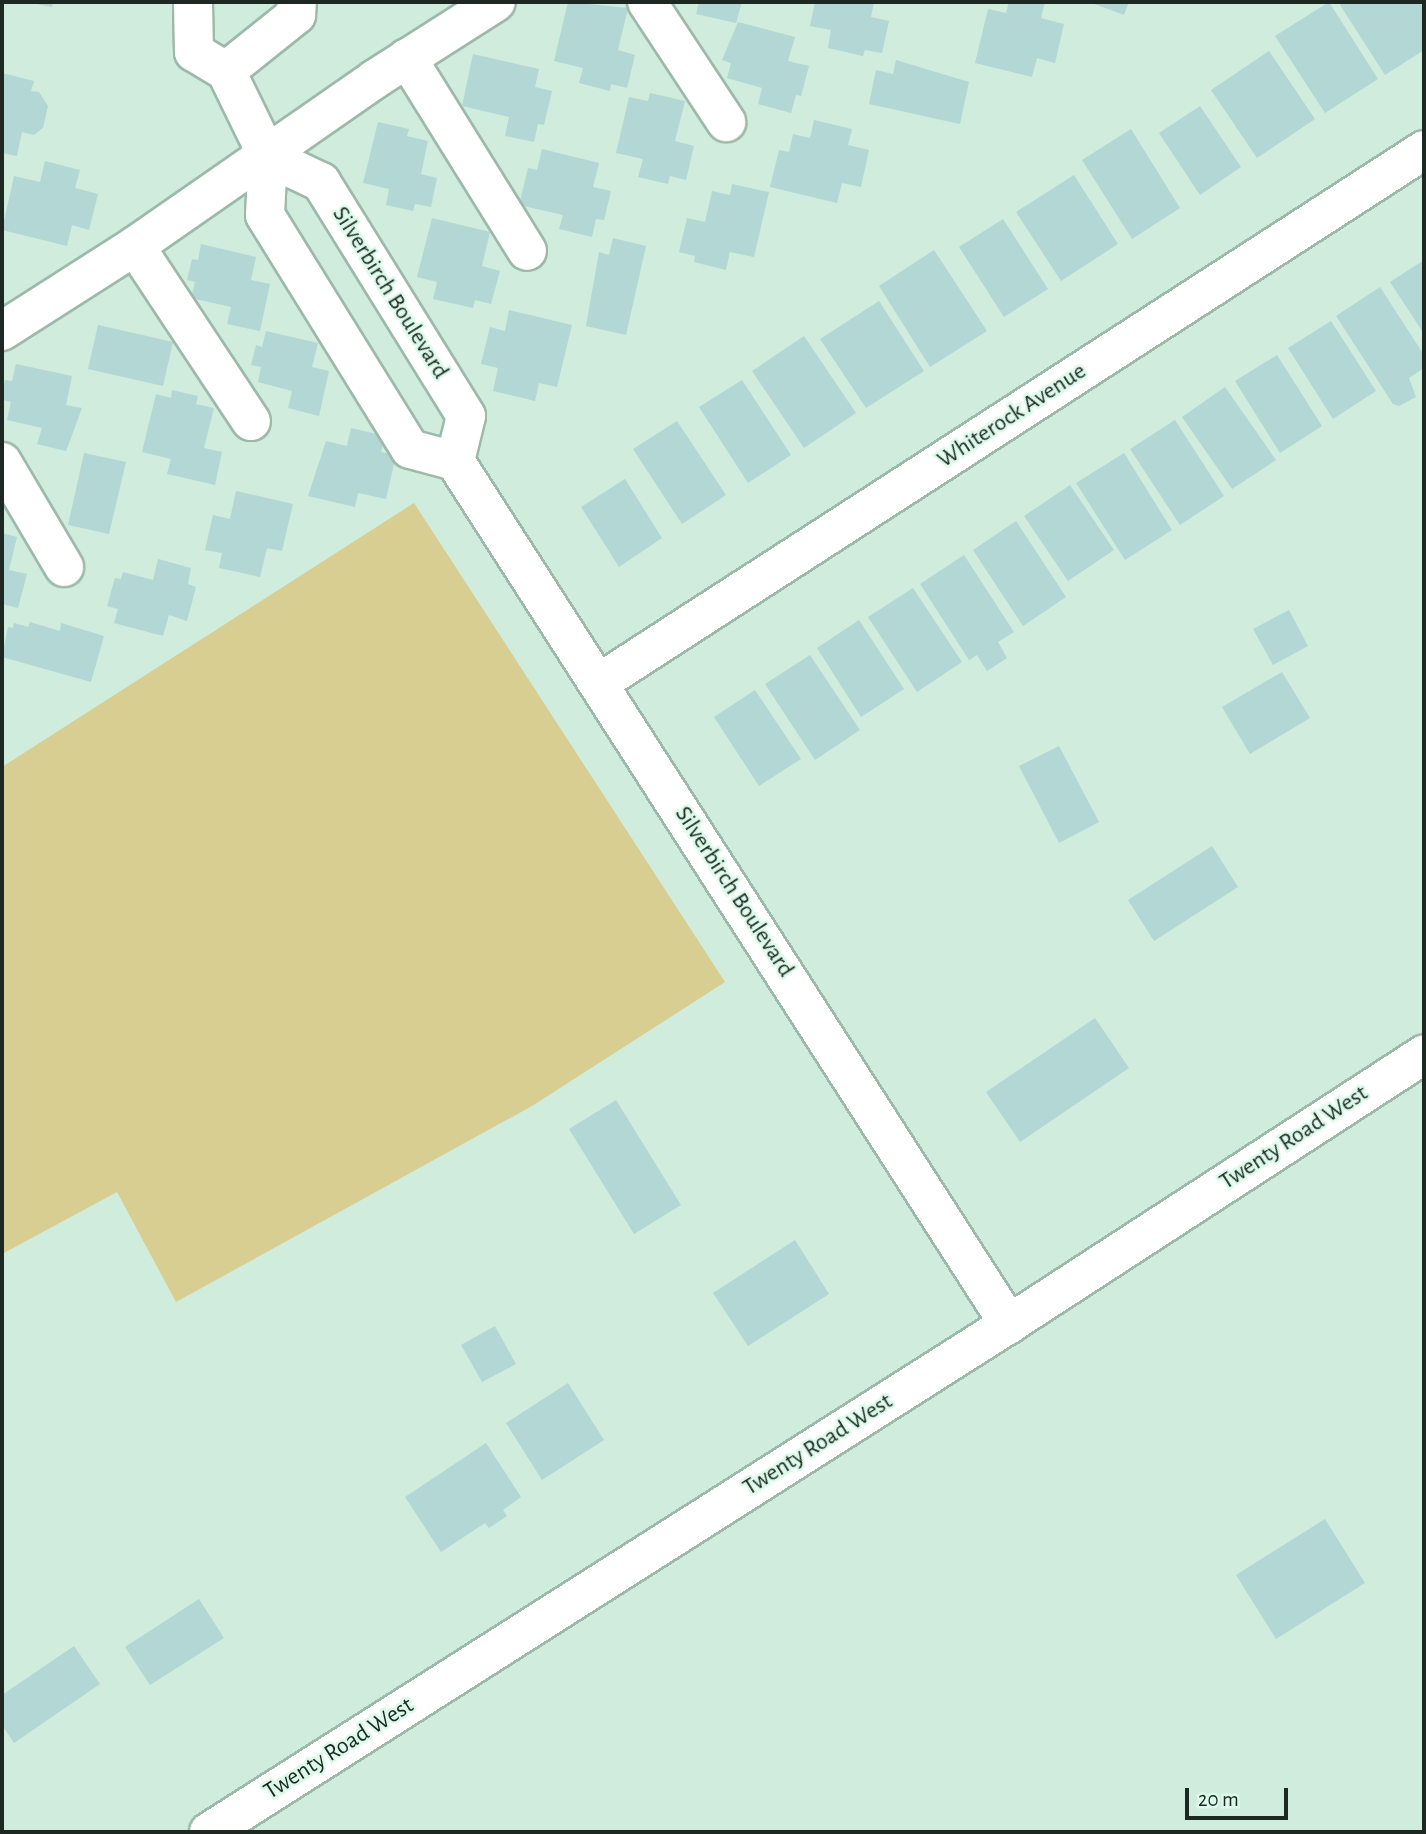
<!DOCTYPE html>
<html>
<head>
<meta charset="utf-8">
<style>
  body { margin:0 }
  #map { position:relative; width:1426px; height:1834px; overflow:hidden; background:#cfecdc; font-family:"Alegreya Sans",sans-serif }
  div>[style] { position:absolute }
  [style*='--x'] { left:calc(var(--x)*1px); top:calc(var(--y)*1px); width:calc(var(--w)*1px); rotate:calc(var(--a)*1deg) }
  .green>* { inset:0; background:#d8ce92 }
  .building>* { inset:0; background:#b3d7d5 }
  .roads { filter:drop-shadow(2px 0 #9db9aa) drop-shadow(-2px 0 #9db9aa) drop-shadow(0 2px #9db9aa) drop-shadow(0 -2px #9db9aa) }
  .minor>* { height:38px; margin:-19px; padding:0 19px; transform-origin:19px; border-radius:19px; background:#fff }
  span { translate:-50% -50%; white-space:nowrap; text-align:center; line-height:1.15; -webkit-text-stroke:5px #dcfae9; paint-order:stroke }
  .street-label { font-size:24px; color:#1d2822 }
  .frame { position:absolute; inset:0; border:4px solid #1d2822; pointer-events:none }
  .scale { position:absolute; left:1185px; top:1788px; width:103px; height:32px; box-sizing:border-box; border:4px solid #1d2822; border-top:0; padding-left:9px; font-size:21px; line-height:24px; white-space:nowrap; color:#1d2822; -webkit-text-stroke:5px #dcfae9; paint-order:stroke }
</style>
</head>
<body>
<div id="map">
  <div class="green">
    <div style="clip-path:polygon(414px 503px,725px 982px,532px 1106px,176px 1302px,117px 1192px,2px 1254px,2px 767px)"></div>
  </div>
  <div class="building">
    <div style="clip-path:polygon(26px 2px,53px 2px,52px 7px)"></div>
    <div style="clip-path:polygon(568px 2px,628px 8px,618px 50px,635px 55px,627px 88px,611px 84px,610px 91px,579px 83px,583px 68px,554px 61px)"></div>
    <div style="clip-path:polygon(699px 2px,742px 2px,736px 23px,696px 14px)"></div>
    <div style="clip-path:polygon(815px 2px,874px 2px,871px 17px,889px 21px,882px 53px,865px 50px,863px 56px,828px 48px,831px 30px,810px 26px)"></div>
    <div style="clip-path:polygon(1009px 2px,1045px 2px,1041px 18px,1064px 24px,1055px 63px,1037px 58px,1032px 77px,975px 63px,988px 9px,1006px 13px)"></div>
    <div style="clip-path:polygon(1089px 2px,1129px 2px,1124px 15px)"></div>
    <div style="clip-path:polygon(1329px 2px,1378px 79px,1325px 113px,1275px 36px)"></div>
    <div style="clip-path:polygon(1345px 2px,1422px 2px,1424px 50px,1385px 75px,1340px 5px)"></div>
    <div style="clip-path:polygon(738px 22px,795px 37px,788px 61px,809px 66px,801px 96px,796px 95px,791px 113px,758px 104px,762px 88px,727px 78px,731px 63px,722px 60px)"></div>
    <div style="clip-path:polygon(1269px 51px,1315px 119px,1257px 158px,1211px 90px)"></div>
    <div style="clip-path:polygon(473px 54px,539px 69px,535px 87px,552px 91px,544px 125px,538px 124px,534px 142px,505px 136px,509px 117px,462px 106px)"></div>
    <div style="clip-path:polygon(896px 60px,969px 82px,960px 124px,869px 104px,876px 70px,893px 74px)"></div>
    <div style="clip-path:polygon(2px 73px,34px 81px,31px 91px,39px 92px,48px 106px,43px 128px,34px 135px,22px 132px,17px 156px,2px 153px)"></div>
    <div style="clip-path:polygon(650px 93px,685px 101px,675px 141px,694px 146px,686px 180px,670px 176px,668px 184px,638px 177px,643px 159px,616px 153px,629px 97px,648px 101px)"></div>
    <div style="clip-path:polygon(1200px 106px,1241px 167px,1200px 195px,1159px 133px)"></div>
    <div style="clip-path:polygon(814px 120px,852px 129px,848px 145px,869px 150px,861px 187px,842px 183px,837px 203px,770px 187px,779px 150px,789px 152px,793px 134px,810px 138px)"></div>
    <div style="clip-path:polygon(378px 122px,409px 129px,407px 136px,428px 141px,421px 174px,437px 178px,431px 207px,415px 204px,413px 211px,386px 205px,389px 189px,363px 183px)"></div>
    <div style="clip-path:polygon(1131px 129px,1180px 208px,1132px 239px,1082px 160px)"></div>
    <div style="clip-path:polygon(542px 149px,599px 163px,593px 187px,611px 191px,604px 220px,596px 219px,592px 237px,559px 229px,563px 215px,519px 205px,528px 168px,537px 170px)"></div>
    <div style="clip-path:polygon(45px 161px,80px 170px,75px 188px,98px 194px,89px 230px,72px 225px,67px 246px,2px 230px,14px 176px,40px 182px)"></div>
    <div style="clip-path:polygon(1074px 175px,1118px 244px,1061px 281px,1016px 212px)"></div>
    <div style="clip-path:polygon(732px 184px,769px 192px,754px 257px,730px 252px,726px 270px,694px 262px,695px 256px,679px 252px,687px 218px,705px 222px,712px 191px,730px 195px)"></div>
    <div style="clip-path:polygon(432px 218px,490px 232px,482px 266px,500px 271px,491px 304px,475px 300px,473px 308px,433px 299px,437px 282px,417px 277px)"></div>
    <div style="clip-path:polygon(1003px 219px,1048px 289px,1004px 317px,959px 247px)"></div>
    <div style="clip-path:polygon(613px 238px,646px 246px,626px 335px,586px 326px,599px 252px,609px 255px)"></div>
    <div style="clip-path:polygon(201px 244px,256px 257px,251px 280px,270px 284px,260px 331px,227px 324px,231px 307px,191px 298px,195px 282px,187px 280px,192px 259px,198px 260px)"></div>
    <div style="clip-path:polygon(934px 250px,987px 331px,930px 367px,879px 286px)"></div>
    <div style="clip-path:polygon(1424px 260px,1424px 334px,1390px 282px)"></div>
    <div style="clip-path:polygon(1380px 287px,1424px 355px,1424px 368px,1409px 378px,1416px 397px,1399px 406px,1393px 404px,1336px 316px)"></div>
    <div style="clip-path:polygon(879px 301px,924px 371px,866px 408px,820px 339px)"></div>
    <div style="clip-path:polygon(509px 310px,572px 325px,557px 387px,539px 383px,535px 401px,493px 391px,498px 368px,481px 364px,490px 327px,505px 331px)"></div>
    <div style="clip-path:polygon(1331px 321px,1376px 391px,1333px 419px,1288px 348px)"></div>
    <div style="clip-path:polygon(98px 325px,173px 342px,163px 386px,88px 369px)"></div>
    <div style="clip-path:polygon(266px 331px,318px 343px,312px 367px,329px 371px,319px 416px,288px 408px,292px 391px,258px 382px,261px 367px,251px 365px,256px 345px,262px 347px)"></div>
    <div style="clip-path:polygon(804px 336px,856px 413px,804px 448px,752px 371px)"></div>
    <div style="clip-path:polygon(1277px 355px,1322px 426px,1280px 453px,1235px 381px)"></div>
    <div style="clip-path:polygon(16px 364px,72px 376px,66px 405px,82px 408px,66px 451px,37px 444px,42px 428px,7px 420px,11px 402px,2px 400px,2px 393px,5px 380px,12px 381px)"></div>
    <div style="clip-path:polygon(742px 380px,791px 455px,748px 483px,699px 407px)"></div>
    <div style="clip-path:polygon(1225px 387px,1276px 460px,1232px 489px,1182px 417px)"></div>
    <div style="clip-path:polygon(172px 390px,198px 396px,196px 404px,214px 408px,204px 448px,222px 452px,215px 485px,167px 474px,171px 459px,142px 452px,156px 394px,171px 398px)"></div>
    <div style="clip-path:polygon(1175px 420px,1224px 496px,1180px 525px,1130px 449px)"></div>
    <div style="clip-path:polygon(677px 421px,726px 495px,682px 524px,633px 449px)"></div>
    <div style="clip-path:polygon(351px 428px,385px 436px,381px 452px,396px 455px,386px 499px,358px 493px,355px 507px,308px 496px,326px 441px,347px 446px)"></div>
    <div style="clip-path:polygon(84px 453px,126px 462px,109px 534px,68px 525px)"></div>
    <div style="clip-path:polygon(1124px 453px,1172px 530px,1125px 560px,1076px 483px)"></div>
    <div style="clip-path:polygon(625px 479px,662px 538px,619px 567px,581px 507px)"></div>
    <div style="clip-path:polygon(1070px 485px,1114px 550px,1068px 581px,1024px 516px)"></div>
    <div style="clip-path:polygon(236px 491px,293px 504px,282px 551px,267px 548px,260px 577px,219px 568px,222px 553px,205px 550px,213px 515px,230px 519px)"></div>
    <div style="clip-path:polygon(1016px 521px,1066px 597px,1023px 626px,973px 550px)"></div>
    <div style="clip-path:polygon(2px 533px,17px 537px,9px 570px,27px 574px,18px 608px,2px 604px)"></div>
    <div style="clip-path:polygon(964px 555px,1014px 632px,998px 642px,1007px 658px,987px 671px,977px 655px,969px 660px,920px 584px)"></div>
    <div style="clip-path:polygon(158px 559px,191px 568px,188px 584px,196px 587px,187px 621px,169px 615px,163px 636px,114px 623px,118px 609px,107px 606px,115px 578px,121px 579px,123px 572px,153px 580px)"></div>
    <div style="clip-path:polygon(913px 588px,962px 662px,917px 692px,868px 617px)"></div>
    <div style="clip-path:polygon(1289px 610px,1308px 646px,1273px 665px,1253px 629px)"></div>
    <div style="clip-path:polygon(859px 620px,904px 689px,861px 717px,817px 648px)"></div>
    <div style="clip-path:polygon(30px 622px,60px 631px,61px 623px,104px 636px,91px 682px,2px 657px,8px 627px,13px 628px,14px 623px,28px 627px)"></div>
    <div style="clip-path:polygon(810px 655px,860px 730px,815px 760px,765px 684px)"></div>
    <div style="clip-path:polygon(1282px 672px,1310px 718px,1250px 754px,1222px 707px)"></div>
    <div style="clip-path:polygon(755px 690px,801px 759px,759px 786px,714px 717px)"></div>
    <div style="clip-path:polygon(1059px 746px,1099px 822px,1059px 843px,1019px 766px)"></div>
    <div style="clip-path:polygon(1212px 846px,1238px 887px,1154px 941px,1128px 900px)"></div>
    <div style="clip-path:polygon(1095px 1018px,1129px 1068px,1020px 1142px,986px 1092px)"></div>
    <div style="clip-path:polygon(616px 1100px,681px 1205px,634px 1234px,569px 1129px)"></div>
    <div style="clip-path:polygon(795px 1240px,829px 1294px,748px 1346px,713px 1293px)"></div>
    <div style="clip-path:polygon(495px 1326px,516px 1364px,482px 1382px,461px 1345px)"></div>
    <div style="clip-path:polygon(568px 1383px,604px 1440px,542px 1480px,506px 1423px)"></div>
    <div style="clip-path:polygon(486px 1443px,521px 1497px,503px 1510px,507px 1516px,489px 1528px,485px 1523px,441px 1552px,405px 1497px)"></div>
    <div style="clip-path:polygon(1325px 1519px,1365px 1583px,1276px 1639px,1236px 1575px)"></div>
    <div style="clip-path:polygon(199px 1599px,224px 1638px,150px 1685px,125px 1647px)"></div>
    <div style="clip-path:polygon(74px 1646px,100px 1684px,14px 1743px,2px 1725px,2px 1695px)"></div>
  </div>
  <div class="roads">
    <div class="minor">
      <div style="--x:193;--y:2;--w:50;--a:88.9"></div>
      <div style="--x:194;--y:52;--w:37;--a:31"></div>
      <div style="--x:226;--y:71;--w:96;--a:64"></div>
      <div style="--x:268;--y:157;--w:58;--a:93"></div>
      <div style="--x:265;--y:215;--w:275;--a:58.2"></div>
      <div style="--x:410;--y:449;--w:47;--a:14.9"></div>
      <div style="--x:455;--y:461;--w:1026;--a:57.3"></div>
      <div style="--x:647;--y:2;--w:144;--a:56.6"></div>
      <div style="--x:407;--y:58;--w:227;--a:58.1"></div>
      <div style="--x:226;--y:71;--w:90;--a:-38.7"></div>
      <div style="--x:296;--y:15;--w:13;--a:-86"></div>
      <div style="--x:268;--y:157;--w:59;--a:25.3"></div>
      <div style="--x:321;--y:182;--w:275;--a:58.2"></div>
      <div style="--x:466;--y:416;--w:46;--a:103.7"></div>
      <div style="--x:135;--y:246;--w:210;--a:56.5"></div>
      <div style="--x:2;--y:331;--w:158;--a:-32.6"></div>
      <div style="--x:135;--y:246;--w:292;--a:-34.8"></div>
      <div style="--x:375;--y:79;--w:143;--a:-32.5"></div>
      <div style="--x:2;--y:462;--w:122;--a:59.4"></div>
      <div style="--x:599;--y:683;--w:982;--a:-32.86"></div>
      <div style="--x:209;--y:1832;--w:948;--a:-32.42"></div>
      <div style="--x:1009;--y:1324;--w:495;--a:-33"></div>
    </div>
  </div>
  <div class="street-label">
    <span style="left:390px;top:293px;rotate:58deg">Silverbirch Boulevard</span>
    <span style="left:1012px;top:416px;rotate:-33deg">Whiterock Avenue</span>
    <span style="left:734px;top:892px;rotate:57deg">Silverbirch Boulevard</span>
    <span style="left:1294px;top:1138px;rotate:-33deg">Twenty Road West</span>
    <span style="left:818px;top:1445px;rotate:-32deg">Twenty Road West</span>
    <span style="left:339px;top:1749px;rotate:-32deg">Twenty Road West</span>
  </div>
  <div class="frame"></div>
  <div class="scale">20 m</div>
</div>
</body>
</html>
